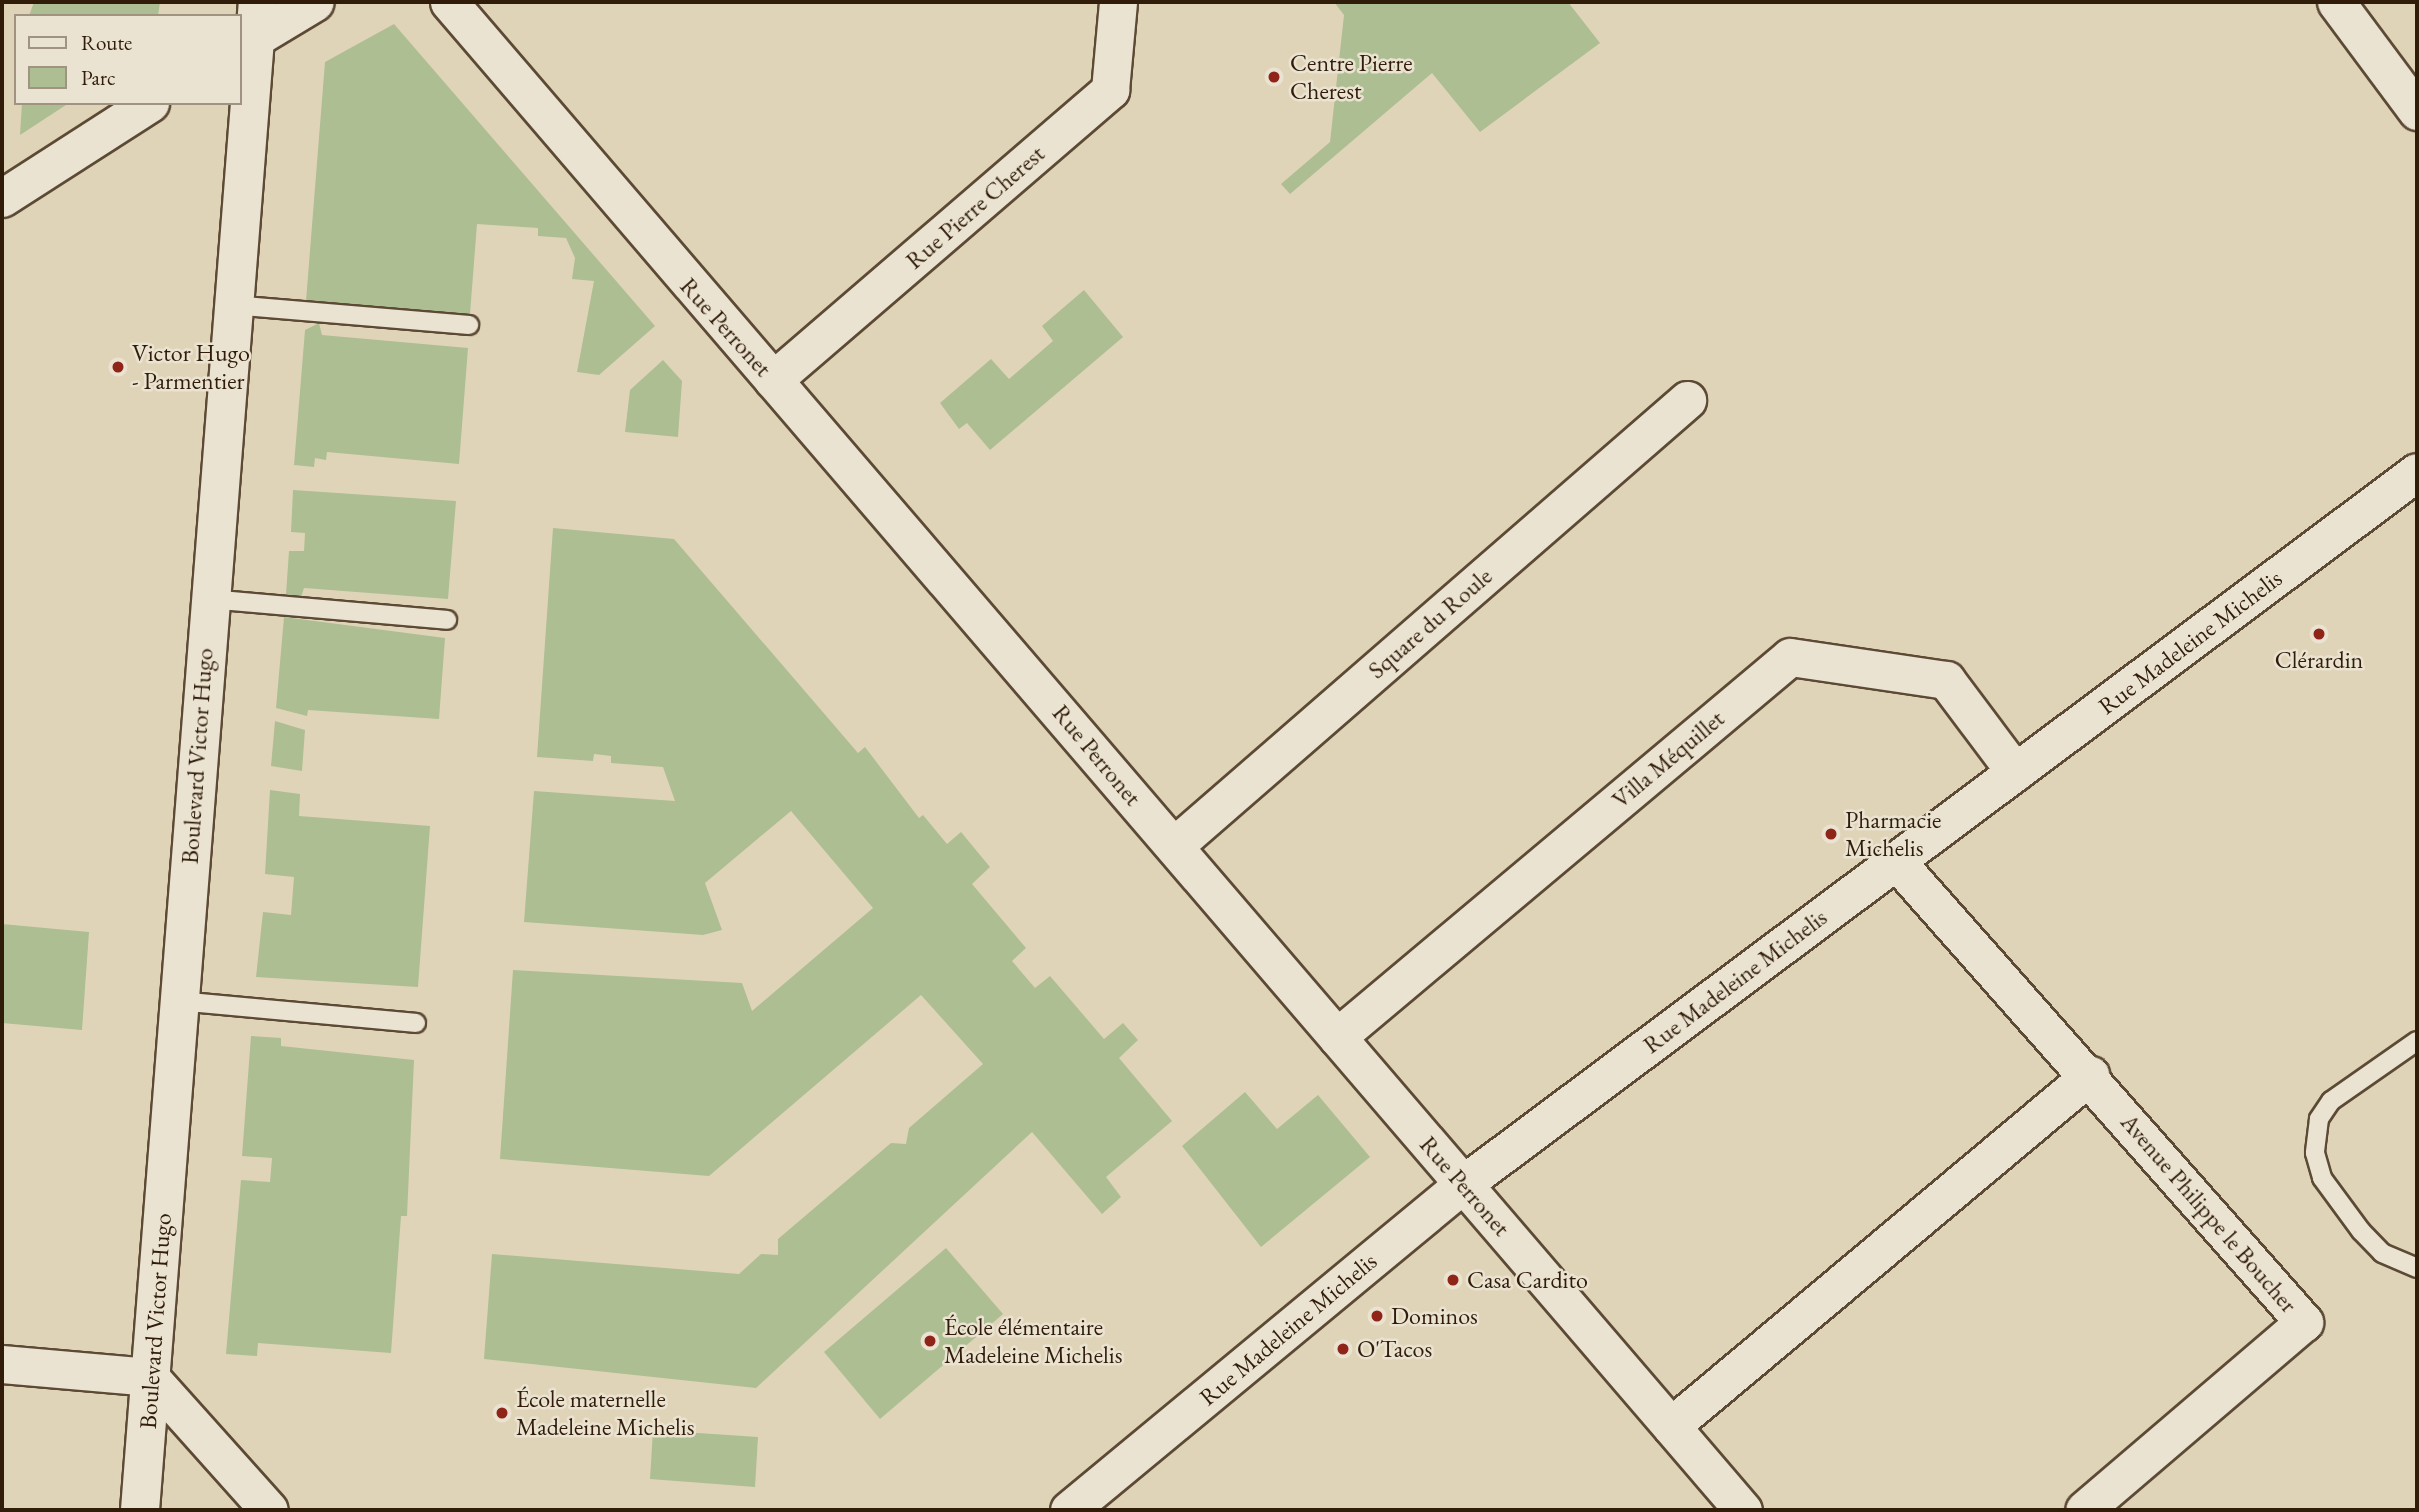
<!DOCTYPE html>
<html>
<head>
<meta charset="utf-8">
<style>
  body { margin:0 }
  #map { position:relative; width:2419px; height:1512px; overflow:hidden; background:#e0d4b8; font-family:"EB Garamond",serif }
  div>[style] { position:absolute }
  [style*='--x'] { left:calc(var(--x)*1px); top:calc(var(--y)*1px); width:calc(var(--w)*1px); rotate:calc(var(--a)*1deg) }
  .green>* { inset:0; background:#adbe93 }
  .roads { filter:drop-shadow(2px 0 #5c4a35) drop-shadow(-2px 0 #5c4a35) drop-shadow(0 2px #5c4a35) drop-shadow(0 -2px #5c4a35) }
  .service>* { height:18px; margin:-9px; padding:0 9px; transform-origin:9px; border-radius:9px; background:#ebe3d1 }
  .minor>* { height:37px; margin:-18.5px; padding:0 18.5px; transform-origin:18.5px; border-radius:18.5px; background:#ebe3d1 }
  .tertiary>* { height:38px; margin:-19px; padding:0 19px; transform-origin:19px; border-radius:19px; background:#ebe3d1 }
  .dots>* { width:19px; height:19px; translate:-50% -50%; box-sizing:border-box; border:4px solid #ebe3d1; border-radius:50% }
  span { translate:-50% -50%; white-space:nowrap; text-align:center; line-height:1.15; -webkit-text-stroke:5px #ebe3d1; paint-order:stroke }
  .poi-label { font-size:24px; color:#301c09 }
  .left { translate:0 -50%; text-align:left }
  .street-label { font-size:24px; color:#301c09 }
  .frame { position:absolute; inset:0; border:4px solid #301c09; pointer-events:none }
  .legend { position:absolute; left:14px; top:14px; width:228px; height:91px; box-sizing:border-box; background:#ebe3d1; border:2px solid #a09381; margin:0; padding:9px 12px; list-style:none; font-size:21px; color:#301c09 }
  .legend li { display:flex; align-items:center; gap:14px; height:35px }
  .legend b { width:35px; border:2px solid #a09381 }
</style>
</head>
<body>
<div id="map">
  <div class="green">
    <div style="clip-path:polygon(34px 2px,160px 2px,158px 16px,29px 16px)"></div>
    <div style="clip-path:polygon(1334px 2px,1568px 2px,1600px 43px,1480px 132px,1432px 73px,1290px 194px,1281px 184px,1330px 142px,1344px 15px)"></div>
    <div style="clip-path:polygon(394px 24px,655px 326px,599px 375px,577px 372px,594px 281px,572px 279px,575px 258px,566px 238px,538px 236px,538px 228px,477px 224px,470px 314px,306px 301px,325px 62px)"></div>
    <div style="clip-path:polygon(22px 103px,69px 103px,20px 135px)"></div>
    <div style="clip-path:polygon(1084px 290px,1123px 337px,990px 450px,967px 423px,959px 429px,940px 403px,991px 359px,1009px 379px,1053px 341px,1042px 326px)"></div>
    <div style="clip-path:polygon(319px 323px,322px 335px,468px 348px,459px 464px,327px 452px,326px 460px,315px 458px,314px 467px,294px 465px,305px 330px)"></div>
    <div style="clip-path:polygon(663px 360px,682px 381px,678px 437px,625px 432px,630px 390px)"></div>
    <div style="clip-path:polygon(293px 490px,456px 501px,448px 599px,304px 588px,301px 597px,286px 594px,289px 551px,304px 551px,305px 533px,291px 532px)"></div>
    <div style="clip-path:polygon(553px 528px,674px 539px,858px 753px,865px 747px,919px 818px,923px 815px,947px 844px,961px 832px,990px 867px,972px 884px,1026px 948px,1012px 961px,1035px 988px,1050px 976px,1104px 1039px,1123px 1023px,1138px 1040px,1119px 1058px,1172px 1121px,1106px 1177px,1121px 1197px,1102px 1214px,1032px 1132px,756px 1388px,484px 1359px,492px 1254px,739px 1274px,761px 1254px,778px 1255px,778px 1239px,891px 1143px,906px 1144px,909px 1128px,983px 1064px,921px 995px,709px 1176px,500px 1159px,513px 970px,742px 983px,752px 1011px,873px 908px,791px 811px,705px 883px,722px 930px,703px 935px,524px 922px,534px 791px,675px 801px,663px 767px,611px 763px,611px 756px,594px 754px,593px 761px,537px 757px)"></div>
    <div style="clip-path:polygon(284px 617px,445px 638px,439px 719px,308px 710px,307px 716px,276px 708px)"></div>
    <div style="clip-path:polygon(275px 721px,305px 730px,302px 771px,271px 766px)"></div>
    <div style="clip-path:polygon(270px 790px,300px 794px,299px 816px,430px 826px,418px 987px,256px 977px,263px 912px,291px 915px,294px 877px,265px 874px)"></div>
    <div style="clip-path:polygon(2px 924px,89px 932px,82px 1030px,2px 1023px)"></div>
    <div style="clip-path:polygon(251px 1036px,281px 1038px,281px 1046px,414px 1060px,407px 1216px,401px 1216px,391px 1353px,258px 1343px,257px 1356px,226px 1354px,241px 1180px,270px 1182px,272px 1158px,242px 1156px)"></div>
    <div style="clip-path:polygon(1245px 1092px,1277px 1129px,1318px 1095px,1370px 1157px,1261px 1247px,1182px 1146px)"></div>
    <div style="clip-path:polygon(946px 1248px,1003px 1314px,880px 1419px,824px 1352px)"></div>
    <div style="clip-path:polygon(653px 1430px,758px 1437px,755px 1487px,650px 1479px)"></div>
  </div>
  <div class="roads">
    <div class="service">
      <div style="--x:232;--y:305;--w:238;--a:4.8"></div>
      <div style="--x:209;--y:599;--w:239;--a:5"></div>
      <div style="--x:179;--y:1001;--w:238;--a:5.3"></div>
      <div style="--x:2417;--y:1041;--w:105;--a:145.1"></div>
      <div style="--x:2331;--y:1101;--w:22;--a:124"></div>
      <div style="--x:2319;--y:1119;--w:34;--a:97"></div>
      <div style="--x:2315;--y:1153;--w:26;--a:74"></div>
      <div style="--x:2322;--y:1178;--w:66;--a:53.7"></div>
      <div style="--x:2361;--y:1231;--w:30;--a:46"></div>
      <div style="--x:2382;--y:1253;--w:38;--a:23"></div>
    </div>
    <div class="minor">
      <div style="--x:449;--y:2;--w:1987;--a:49.37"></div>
      <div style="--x:2336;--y:2;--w:136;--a:53.4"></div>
      <div style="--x:240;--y:47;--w:87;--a:-31"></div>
      <div style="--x:2;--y:198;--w:176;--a:-32.7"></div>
      <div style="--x:773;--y:380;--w:445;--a:-40.7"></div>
      <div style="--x:1110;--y:90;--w:88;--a:-84.8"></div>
      <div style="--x:1174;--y:846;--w:680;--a:-41"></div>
      <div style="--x:1896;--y:861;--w:616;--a:48.49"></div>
      <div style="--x:2304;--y:1322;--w:289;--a:139.5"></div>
      <div style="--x:1337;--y:1037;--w:591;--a:-39.99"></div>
      <div style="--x:1790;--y:657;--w:158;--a:8.4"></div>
      <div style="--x:1946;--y:680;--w:115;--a:53.1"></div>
      <div style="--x:2;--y:1364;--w:149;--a:5"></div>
      <div style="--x:150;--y:1377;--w:178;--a:48.2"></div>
      <div style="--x:1671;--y:1426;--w:547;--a:-39.95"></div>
      <div style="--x:1069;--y:1510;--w:511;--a:-39.6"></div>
      <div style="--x:1463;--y:1184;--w:1190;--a:-36.74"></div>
    </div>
    <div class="tertiary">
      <div style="--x:140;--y:1510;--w:1513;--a:-85.53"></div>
    </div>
  </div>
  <div class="dots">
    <div style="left:1274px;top:77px;background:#8f2418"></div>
    <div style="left:118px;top:367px;background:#8f2418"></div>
    <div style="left:2319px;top:634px;background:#8f2418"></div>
    <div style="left:1831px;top:834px;background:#8f2418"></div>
    <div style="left:1453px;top:1280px;background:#8f2418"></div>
    <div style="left:1377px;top:1316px;background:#8f2418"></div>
    <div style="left:930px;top:1341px;background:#8f2418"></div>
    <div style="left:1343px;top:1349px;background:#8f2418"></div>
    <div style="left:502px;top:1413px;background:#8f2418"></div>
  </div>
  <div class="poi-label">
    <span class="left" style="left:1290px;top:77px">Centre Pierre<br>Cherest</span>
    <span class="left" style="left:132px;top:367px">Victor Hugo<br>- Parmentier</span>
    <span style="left:2319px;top:660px">Clérardin</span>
    <span class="left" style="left:1845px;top:834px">Pharmacie<br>Michelis</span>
    <span class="left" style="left:1467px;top:1280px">Casa Cardito</span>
    <span class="left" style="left:1391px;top:1316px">Dominos</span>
    <span class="left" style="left:944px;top:1341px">École élémentaire<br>Madeleine Michelis</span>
    <span class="left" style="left:1357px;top:1349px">O'Tacos</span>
    <span class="left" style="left:516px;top:1413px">École maternelle<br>Madeleine Michelis</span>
  </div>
  <div class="street-label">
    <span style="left:975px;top:207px;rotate:-41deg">Rue Pierre Cherest</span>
    <span style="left:726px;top:327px;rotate:48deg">Rue Perronet</span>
    <span style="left:1430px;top:623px;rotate:-41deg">Square du Roule</span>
    <span style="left:2190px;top:642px;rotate:-37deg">Rue Madeleine Michelis</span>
    <span style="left:1097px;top:755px;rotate:50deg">Rue Perronet</span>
    <span style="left:197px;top:756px;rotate:-86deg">Boulevard Victor Hugo</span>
    <span style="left:1668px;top:759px;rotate:-40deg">Villa Méquillet</span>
    <span style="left:1735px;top:981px;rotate:-37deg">Rue Madeleine Michelis</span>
    <span style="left:1465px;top:1186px;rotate:49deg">Rue Perronet</span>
    <span style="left:2209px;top:1213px;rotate:49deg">Avenue Philippe le Boucher</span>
    <span style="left:155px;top:1321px;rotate:-86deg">Boulevard Victor Hugo</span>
    <span style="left:1288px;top:1329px;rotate:-40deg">Rue Madeleine Michelis</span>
  </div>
  <div class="frame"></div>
  <ul class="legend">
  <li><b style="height:9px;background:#ebe3d1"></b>Route</li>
  <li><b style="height:19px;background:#adbe93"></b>Parc</li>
  </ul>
</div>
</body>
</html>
